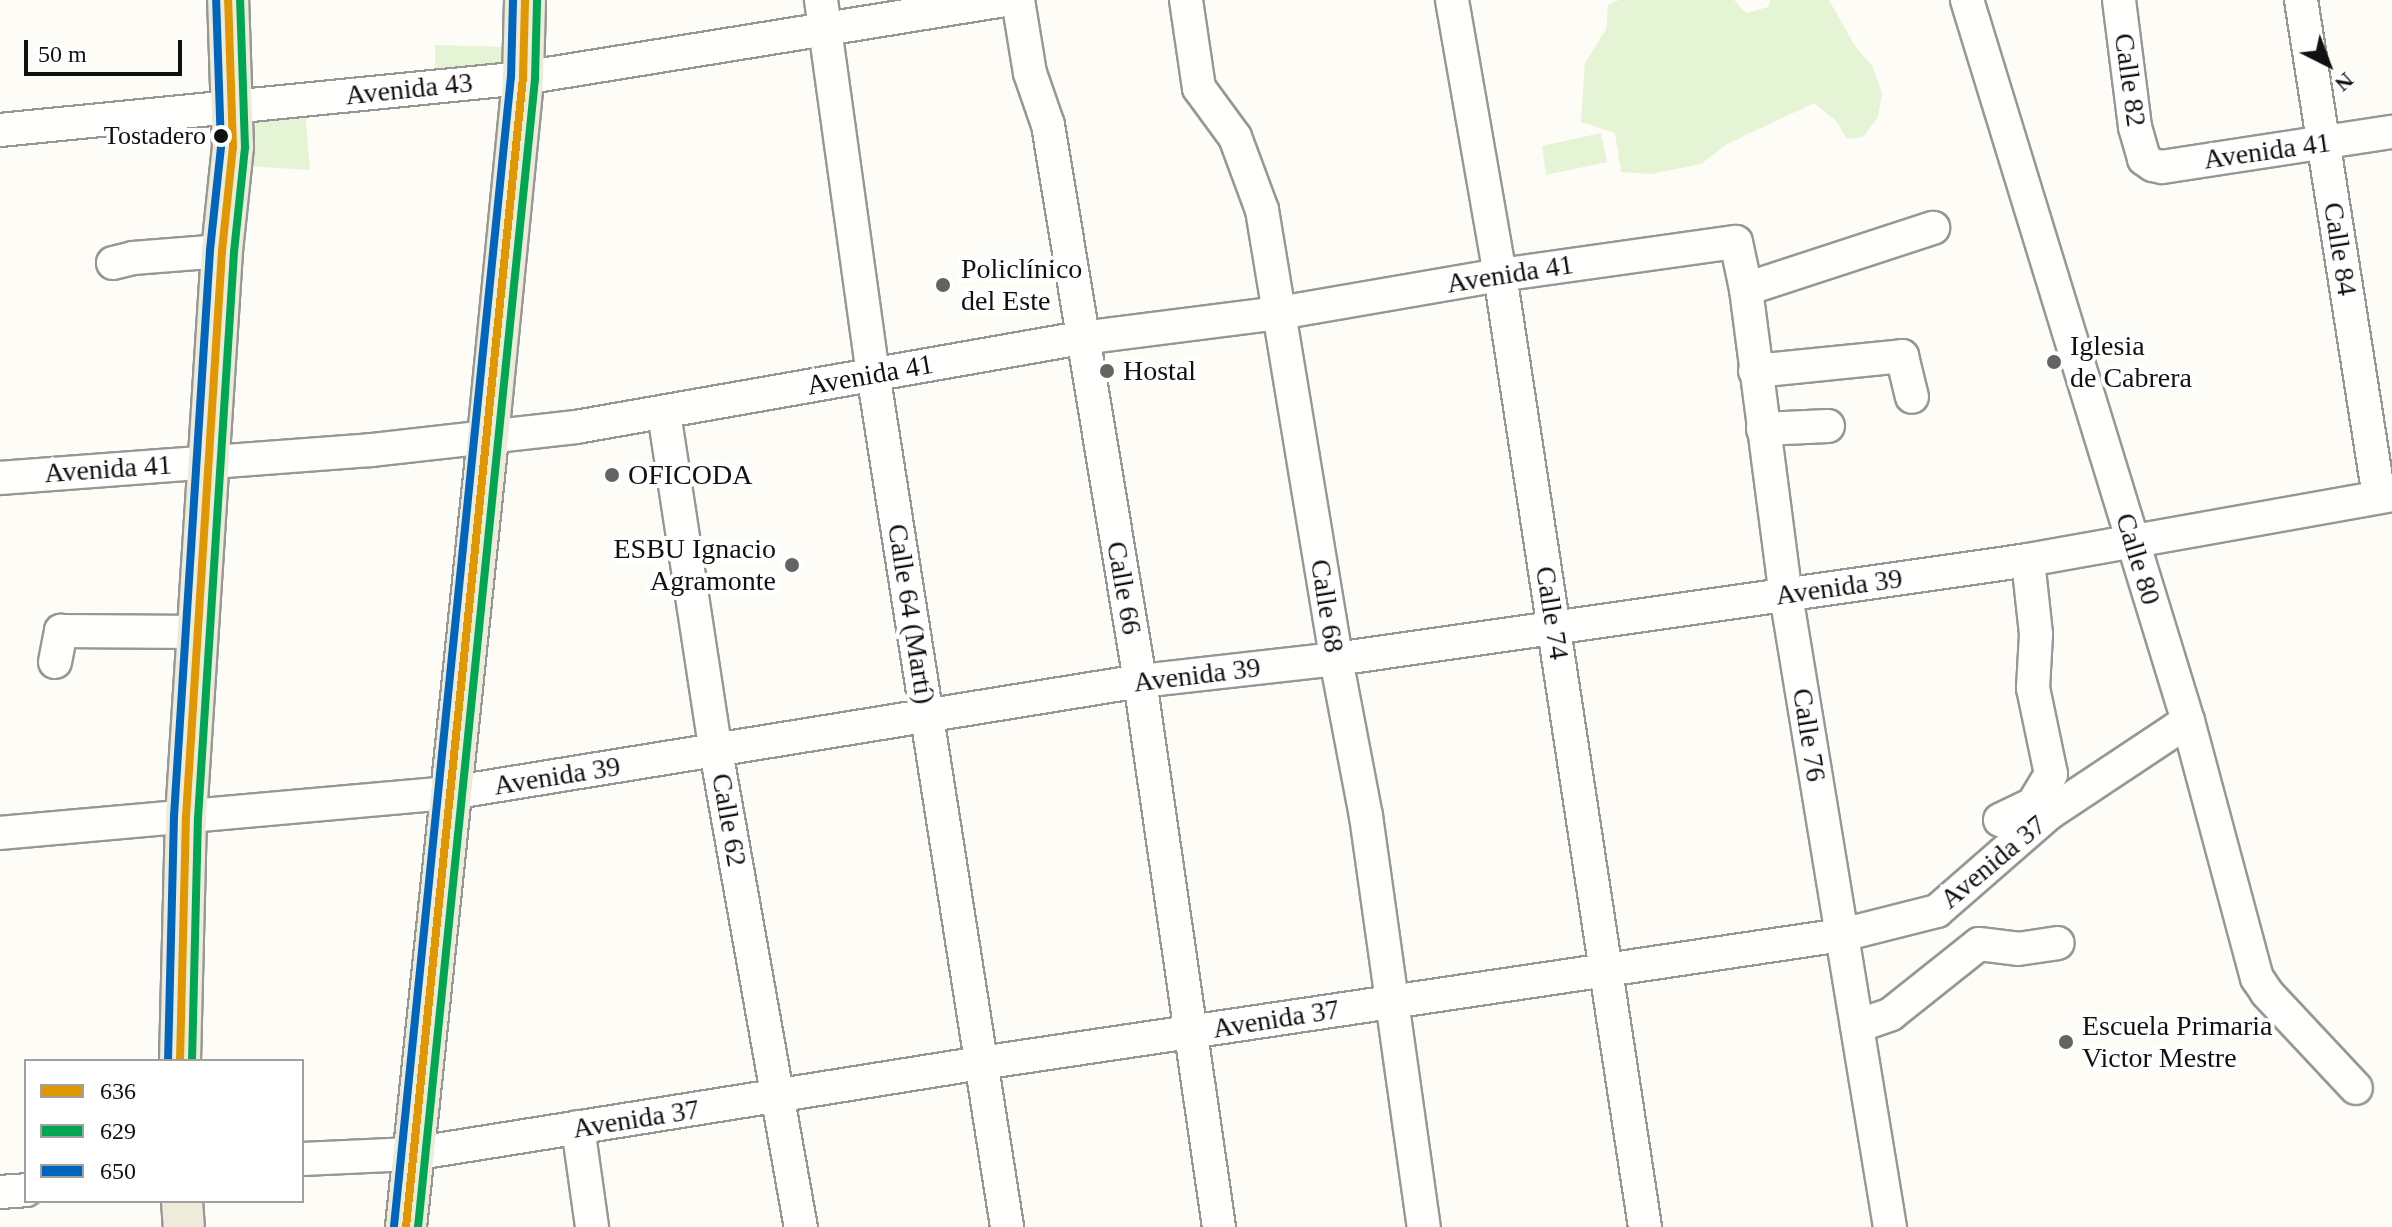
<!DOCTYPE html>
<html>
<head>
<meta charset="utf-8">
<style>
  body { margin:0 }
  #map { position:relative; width:2392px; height:1227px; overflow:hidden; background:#fdfcf7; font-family:Georgia,serif }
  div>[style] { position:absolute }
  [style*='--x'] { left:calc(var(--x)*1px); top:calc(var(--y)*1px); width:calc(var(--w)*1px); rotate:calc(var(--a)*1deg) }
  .green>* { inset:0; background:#e4f4d5 }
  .roads { filter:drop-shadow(2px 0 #979795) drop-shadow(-2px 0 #979795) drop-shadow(0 2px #979795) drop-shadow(0 -2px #979795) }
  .minor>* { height:32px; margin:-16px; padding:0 16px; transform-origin:16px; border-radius:16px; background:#fffffe }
  .major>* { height:40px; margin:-20px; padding:0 20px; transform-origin:20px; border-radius:20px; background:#eeebda }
  .bus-1>* { height:8px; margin:-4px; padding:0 4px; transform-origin:4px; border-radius:4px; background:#e09702 }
  .bus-2>* { height:8px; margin:-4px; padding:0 4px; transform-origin:4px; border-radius:4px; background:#00a651 }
  .bus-3>* { height:8px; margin:-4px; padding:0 4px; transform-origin:4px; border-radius:4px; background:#0065bd }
  .dots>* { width:22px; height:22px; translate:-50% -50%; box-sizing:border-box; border:4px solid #fff; border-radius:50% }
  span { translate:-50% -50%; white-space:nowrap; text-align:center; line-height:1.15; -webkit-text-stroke:8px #fff; paint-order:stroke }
  .bus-label { font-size:26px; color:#111 }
  .right { translate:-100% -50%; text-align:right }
  .street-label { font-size:28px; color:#111 }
  .poi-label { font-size:28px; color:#111 }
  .left { translate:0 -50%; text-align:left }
  .legend { position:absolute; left:24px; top:1059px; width:280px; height:144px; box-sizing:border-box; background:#fff; border:2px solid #a0a0a0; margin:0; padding:10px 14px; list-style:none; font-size:24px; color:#111 }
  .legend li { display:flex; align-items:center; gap:16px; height:40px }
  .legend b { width:40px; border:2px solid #a0a0a0 }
  .north { position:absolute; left:2288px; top:24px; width:80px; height:80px; -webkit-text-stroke:6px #fff; paint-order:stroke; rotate:138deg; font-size:22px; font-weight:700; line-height:32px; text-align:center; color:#111 }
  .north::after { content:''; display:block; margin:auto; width:28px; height:36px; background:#111; clip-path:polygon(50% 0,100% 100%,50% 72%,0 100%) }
  .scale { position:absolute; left:24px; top:40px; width:158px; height:36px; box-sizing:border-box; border:4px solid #111; border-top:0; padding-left:10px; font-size:24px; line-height:28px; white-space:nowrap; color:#111; -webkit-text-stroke:6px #fff; paint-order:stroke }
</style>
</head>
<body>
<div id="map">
  <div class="green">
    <div style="clip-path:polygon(1619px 0,1734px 0,1746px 13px,1768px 7px,1771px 0,1829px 0,1855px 46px,1873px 67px,1882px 93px,1878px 117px,1863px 137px,1847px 139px,1836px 121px,1814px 103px,1727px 144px,1701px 164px,1651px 174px,1621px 172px,1615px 133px,1581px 122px,1585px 63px,1606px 29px,1608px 5px)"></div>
    <div style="clip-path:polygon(435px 45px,507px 47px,504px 67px,435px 73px)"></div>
    <div style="clip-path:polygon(305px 110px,310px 170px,248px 166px,257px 117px)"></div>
    <div style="clip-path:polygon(1601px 133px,1607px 162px,1546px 175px,1542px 146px)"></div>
  </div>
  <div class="roads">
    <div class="minor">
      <div style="--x:821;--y:0;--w:377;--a:82.1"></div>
      <div style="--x:873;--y:373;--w:864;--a:81.08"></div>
      <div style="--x:1018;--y:0;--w:74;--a:80.7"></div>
      <div style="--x:1030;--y:73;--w:55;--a:70.9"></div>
      <div style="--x:1048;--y:125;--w:564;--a:80.6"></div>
      <div style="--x:1140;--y:681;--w:552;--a:81.77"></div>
      <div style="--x:1186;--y:0;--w:89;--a:81.6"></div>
      <div style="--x:1199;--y:88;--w:61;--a:53.7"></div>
      <div style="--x:1235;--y:137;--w:78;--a:69.7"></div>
      <div style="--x:1262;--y:210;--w:455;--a:80.6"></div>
      <div style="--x:1336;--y:659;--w:160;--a:79.2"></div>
      <div style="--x:1366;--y:816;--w:415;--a:82"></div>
      <div style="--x:1452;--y:0;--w:279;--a:80.1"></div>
      <div style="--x:1500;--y:275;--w:963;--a:81.34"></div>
      <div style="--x:1967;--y:0;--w:754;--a:72.96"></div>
      <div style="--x:2188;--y:721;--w:266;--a:75"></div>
      <div style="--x:2257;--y:978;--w:18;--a:56"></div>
      <div style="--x:2267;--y:993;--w:130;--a:46.9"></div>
      <div style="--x:2119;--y:0;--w:128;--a:82.8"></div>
      <div style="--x:2135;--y:127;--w:33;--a:74"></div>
      <div style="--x:2144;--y:159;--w:11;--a:34"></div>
      <div style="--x:2153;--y:165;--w:9;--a:13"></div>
      <div style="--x:2162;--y:167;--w:233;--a:-8.7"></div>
      <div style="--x:2301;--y:0;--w:503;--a:81.08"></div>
      <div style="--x:0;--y:130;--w:526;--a:-5.68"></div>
      <div style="--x:523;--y:78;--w:489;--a:-9.2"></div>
      <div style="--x:113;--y:263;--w:21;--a:-14"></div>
      <div style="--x:133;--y:258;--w:89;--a:-4.5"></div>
      <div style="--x:1746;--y:289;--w:197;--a:-18.1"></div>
      <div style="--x:1755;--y:371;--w:148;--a:-5.8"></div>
      <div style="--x:1902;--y:356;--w:42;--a:76.3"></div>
      <div style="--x:664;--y:413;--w:342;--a:81.3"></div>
      <div style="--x:716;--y:751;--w:484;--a:79.9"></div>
      <div style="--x:1763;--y:429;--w:65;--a:-2.6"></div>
      <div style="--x:0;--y:478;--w:372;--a:-4.3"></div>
      <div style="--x:371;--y:450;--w:206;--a:-6.4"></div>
      <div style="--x:576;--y:427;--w:513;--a:-10"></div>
      <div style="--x:1081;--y:338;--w:200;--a:-7.2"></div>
      <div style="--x:1279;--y:313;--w:224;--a:-9.8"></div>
      <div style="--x:1500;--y:275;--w:238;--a:-8"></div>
      <div style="--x:1736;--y:242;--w:48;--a:78"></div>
      <div style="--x:1746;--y:289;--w:309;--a:82.6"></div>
      <div style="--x:1786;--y:595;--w:640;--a:80.66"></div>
      <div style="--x:55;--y:662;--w:32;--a:-79"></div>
      <div style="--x:61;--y:631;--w:138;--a:0.4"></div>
      <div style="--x:2000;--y:820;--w:37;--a:-26"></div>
      <div style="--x:2033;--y:804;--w:35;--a:-59"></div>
      <div style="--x:2051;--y:774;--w:88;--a:-101.8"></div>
      <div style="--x:2033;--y:688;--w:54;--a:-86.8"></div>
      <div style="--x:2036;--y:634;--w:74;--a:-96.2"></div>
      <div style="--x:0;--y:833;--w:452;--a:-5.1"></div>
      <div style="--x:450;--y:793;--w:699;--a:-9.22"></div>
      <div style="--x:1140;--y:681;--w:197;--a:-6.4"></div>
      <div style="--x:1336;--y:659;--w:699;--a:-8.14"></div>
      <div style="--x:2028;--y:560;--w:370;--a:-10.1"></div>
      <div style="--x:1857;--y:1026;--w:36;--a:-19"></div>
      <div style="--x:1891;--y:1014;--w:112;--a:-38.5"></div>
      <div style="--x:1979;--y:944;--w:39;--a:7"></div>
      <div style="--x:2018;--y:949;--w:40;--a:-8.5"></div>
      <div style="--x:578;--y:1127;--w:101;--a:82"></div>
      <div style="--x:302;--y:1159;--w:110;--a:-2.6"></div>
      <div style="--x:412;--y:1154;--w:576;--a:-9.09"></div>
      <div style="--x:981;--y:1063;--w:870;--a:-8.46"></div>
      <div style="--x:1842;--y:935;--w:98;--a:-14.2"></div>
      <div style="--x:1937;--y:911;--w:147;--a:-41.1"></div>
      <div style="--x:2048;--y:814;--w:168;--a:-33.6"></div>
      <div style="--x:0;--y:1192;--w:26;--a:-4"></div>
    </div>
    <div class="major">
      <div style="--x:180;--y:1061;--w:244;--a:-88.6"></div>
      <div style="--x:186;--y:817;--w:567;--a:-86.36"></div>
      <div style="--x:222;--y:251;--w:105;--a:-84"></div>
      <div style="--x:233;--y:147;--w:147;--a:-91.9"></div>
      <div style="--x:182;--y:1201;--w:26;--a:86"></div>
      <div style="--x:406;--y:1227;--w:794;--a:-84.07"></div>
      <div style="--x:488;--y:437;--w:361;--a:-84.4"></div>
      <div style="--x:523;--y:78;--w:78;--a:-88.5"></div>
    </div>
  </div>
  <div class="bus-1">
    <div style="--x:180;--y:1061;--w:244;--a:-88.6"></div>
    <div style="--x:186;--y:817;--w:567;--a:-86.36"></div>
    <div style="--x:222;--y:251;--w:105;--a:-84"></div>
    <div style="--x:233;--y:147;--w:147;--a:-91.9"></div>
    <div style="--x:406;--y:1227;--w:1155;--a:-84.19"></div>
    <div style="--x:523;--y:78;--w:78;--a:-88.5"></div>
  </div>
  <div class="bus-2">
    <div style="--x:192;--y:1061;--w:243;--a:-88.6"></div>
    <div style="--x:198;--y:818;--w:567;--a:-86.36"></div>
    <div style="--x:234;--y:252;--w:105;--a:-84"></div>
    <div style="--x:245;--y:148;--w:148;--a:-91.9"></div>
    <div style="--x:418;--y:1227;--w:1154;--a:-84.18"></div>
    <div style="--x:535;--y:79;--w:79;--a:-88.5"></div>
  </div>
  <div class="bus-3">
    <div style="--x:168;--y:1061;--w:245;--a:-88.6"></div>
    <div style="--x:174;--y:816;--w:567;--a:-86.36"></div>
    <div style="--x:210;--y:250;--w:104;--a:-83.9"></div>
    <div style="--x:221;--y:147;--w:147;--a:-91.9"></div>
    <div style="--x:394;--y:1226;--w:1155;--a:-84.19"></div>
    <div style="--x:511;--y:77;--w:77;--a:-88.5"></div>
  </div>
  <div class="dots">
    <div style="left:221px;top:136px;background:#111"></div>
    <div style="left:943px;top:285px;background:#646362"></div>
    <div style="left:2054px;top:362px;background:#646362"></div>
    <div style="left:1107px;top:371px;background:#646362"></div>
    <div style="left:612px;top:475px;background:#646362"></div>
    <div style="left:792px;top:565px;background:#646362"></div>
    <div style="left:2066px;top:1042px;background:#646362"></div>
  </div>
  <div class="bus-label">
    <span class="right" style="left:206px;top:136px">Tostadero</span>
  </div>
  <div class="street-label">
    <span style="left:2130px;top:80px;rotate:82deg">Calle 82</span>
    <span style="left:409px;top:89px;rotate:-6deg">Avenida 43</span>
    <span style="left:2267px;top:151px;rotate:-8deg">Avenida 41</span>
    <span style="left:2340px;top:249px;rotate:81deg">Calle 84</span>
    <span style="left:1510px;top:274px;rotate:-9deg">Avenida 41</span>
    <span style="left:870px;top:375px;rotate:-10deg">Avenida 41</span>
    <span style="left:108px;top:469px;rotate:-4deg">Avenida 41</span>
    <span style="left:2138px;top:559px;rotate:73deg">Calle 80</span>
    <span style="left:1839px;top:587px;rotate:-8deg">Avenida 39</span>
    <span style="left:1124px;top:588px;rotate:80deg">Calle 66</span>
    <span style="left:1327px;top:606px;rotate:81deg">Calle 68</span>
    <span style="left:1552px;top:613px;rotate:81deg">Calle 74</span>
    <span style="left:911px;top:614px;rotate:81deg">Calle 64 (Martí)</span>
    <span style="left:1197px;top:675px;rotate:-7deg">Avenida 39</span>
    <span style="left:1809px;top:735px;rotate:81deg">Calle 76</span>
    <span style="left:557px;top:776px;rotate:-9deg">Avenida 39</span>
    <span style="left:729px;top:820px;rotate:80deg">Calle 62</span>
    <span style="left:1993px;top:862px;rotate:-40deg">Avenida 37</span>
    <span style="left:1276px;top:1019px;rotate:-9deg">Avenida 37</span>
    <span style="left:636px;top:1119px;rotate:-9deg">Avenida 37</span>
  </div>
  <div class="poi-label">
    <span class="left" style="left:961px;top:285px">Policlínico<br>del Este</span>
    <span class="left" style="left:2070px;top:362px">Iglesia<br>de Cabrera</span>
    <span class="left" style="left:1123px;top:371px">Hostal</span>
    <span class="left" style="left:628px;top:475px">OFICODA</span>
    <span class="right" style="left:776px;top:565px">ESBU Ignacio<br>Agramonte</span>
    <span class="left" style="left:2082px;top:1042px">Escuela Primaria<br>Victor Mestre</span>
  </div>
  <ul class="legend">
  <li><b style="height:10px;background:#e09702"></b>636</li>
  <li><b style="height:10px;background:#00a651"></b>629</li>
  <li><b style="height:10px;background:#0065bd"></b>650</li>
  </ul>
  <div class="north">N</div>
  <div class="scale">50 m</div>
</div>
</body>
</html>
